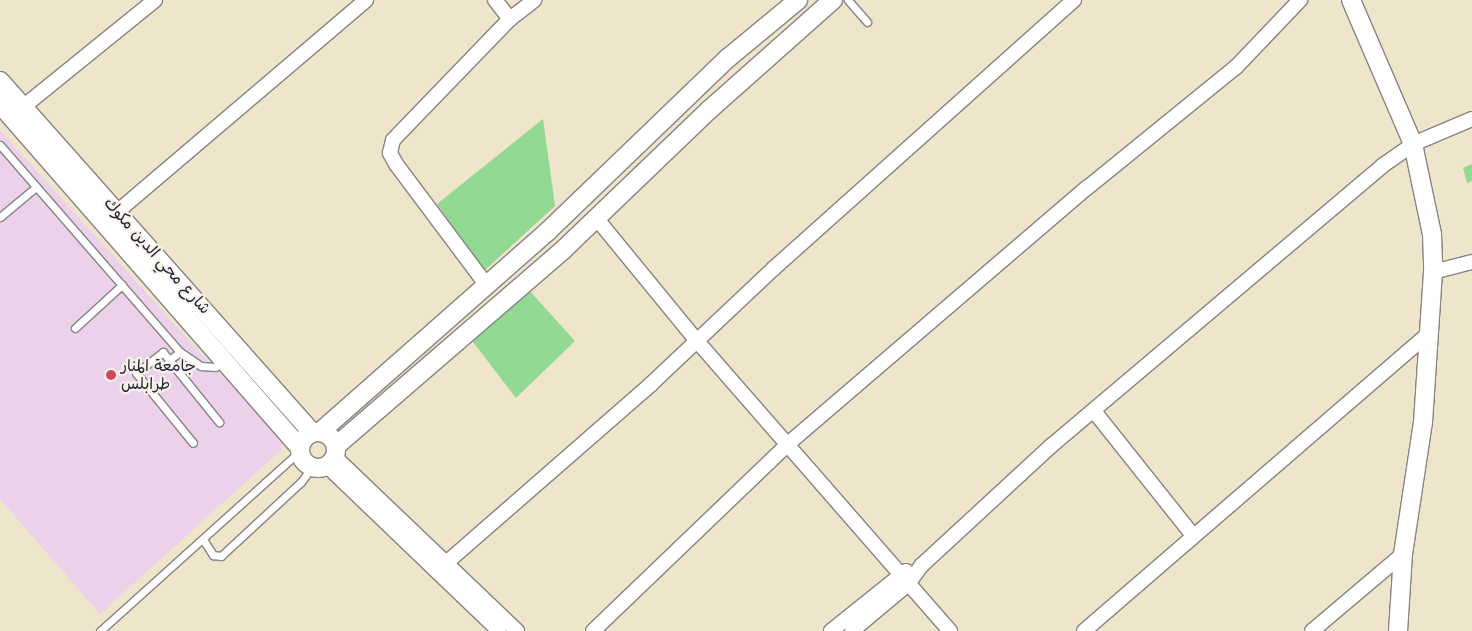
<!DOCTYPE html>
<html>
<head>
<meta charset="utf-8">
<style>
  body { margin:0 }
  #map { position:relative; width:1472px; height:631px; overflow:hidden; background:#efe5cb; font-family:"Comic Neue","Playpen Sans Arabic",sans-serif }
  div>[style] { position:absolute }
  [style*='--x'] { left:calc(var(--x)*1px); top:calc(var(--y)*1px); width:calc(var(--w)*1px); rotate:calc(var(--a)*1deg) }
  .built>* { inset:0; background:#ecd1ea }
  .green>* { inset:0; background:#92d993 }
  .roads { filter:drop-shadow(1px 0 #888483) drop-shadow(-1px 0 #888483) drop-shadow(0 1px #888483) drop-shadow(0 -1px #888483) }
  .service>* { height:7px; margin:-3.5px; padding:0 3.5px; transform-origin:3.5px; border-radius:3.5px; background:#fff }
  .minor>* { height:14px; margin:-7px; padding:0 7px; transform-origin:7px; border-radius:7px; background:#fff }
  .tertiary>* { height:18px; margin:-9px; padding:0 9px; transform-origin:9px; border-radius:9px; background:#fff }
  .tertiary>.ring { margin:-9px; padding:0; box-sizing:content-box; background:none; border:18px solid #fff; border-radius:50% }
  .dots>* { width:14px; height:14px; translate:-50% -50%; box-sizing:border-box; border:2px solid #f7f3e8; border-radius:50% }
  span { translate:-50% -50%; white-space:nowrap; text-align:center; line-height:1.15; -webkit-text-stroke:4.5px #f7f3e8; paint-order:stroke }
  .street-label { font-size:16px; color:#22223b }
  .poi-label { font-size:16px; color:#22223b }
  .left { translate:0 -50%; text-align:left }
</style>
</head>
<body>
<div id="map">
  <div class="built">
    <div style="clip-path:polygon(0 130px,203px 356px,283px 436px,281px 450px,100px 614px,0 499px)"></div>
  </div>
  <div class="green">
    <div style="clip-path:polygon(543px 119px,555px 206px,484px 271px,437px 204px)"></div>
    <div style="clip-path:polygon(1472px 164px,1472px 181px,1467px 183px,1463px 168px)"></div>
    <div style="clip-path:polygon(527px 288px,575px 341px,516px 398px,470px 338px)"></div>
  </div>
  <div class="roads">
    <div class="service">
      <div style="--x:848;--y:0;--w:29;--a:49"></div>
      <div style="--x:0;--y:145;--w:274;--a:49"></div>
      <div style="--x:180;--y:352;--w:25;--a:34"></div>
      <div style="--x:201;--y:366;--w:14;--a:4"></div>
      <div style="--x:215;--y:367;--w:11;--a:-27"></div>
      <div style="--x:0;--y:217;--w:47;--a:-39.8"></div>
      <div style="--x:75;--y:328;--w:64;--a:-42.5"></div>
      <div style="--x:180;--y:352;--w:14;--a:144"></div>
      <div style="--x:169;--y:360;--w:10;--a:-127"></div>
      <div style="--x:163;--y:352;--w:34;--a:142"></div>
      <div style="--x:136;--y:373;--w:90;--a:50.8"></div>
      <div style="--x:169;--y:360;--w:80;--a:51.1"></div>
      <div style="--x:204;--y:541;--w:17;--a:57"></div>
      <div style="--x:213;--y:555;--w:8;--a:7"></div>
      <div style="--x:221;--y:556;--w:109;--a:-42.8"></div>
      <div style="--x:301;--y:482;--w:19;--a:-54"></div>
      <div style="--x:100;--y:631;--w:269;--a:-42"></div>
    </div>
    <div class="minor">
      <div style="--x:495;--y:0;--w:24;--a:52"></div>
      <div style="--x:23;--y:107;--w:170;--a:-39"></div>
      <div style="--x:117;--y:212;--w:327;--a:-40.4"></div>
      <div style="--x:597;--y:219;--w:158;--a:50.7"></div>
      <div style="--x:697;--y:341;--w:385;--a:48.9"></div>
      <div style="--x:1433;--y:272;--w:40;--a:-14.4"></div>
      <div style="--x:485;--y:283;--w:149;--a:-126.8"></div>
      <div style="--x:396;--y:164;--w:13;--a:-119"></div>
      <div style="--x:390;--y:153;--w:13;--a:-77"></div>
      <div style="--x:393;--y:140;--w:168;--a:-46"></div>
      <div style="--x:510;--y:19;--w:31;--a:-38"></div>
      <div style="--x:1094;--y:411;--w:157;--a:51.5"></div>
      <div style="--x:335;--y:457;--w:252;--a:43.7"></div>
      <div style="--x:327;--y:466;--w:238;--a:43.8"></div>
      <div style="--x:445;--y:564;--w:274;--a:-41.1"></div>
      <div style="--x:651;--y:384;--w:168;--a:-43.3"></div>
      <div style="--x:773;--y:269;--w:404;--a:-41.8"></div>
      <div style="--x:593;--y:631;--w:272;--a:-43.8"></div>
      <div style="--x:789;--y:443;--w:392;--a:-40.6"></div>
      <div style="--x:1087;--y:188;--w:192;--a:-39.1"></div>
      <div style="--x:1236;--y:67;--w:93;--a:-46.3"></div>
      <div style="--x:831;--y:631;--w:96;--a:-38.7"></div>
      <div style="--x:852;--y:631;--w:73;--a:-40"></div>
      <div style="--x:908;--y:584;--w:24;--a:-54"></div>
      <div style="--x:922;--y:565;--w:176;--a:-42.7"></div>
      <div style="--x:1051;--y:446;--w:434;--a:-40.2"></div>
      <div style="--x:1382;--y:166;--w:38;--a:-35"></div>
      <div style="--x:1413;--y:144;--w:64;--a:-23"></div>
      <div style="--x:1084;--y:631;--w:453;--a:-40.8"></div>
      <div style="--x:1312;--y:631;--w:119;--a:-40.2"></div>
    </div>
    <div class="tertiary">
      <div style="--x:1351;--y:0;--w:157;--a:66.7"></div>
      <div style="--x:1413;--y:144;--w:92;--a:78.1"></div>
      <div style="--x:1432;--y:234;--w:38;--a:88"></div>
      <div style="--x:1433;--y:272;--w:150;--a:93.8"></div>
      <div style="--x:1423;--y:422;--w:134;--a:98.6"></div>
      <div style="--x:1403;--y:554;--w:77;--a:93.7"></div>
      <div style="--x:0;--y:81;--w:470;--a:48.4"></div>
      <div style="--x:0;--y:104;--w:456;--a:48.9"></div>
      <div class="ring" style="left:300px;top:432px;width:18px;height:18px"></div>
      <div style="--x:320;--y:432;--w:303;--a:-41.4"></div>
      <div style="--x:547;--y:232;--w:251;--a:-43.9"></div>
      <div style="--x:728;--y:58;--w:91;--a:-39.6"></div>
      <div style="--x:336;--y:446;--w:300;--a:-40.8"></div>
      <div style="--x:563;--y:250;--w:202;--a:-43.8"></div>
      <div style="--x:709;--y:110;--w:166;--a:-41.6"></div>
    </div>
  </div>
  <div class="dots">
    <div style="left:111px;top:375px;background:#d1495b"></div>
  </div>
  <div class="street-label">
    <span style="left:157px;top:256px;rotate:48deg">شارع محي الدين مكوك</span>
  </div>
  <div class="poi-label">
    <span class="left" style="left:121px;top:375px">جامعة المنار<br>طرابلس</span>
  </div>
</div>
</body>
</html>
